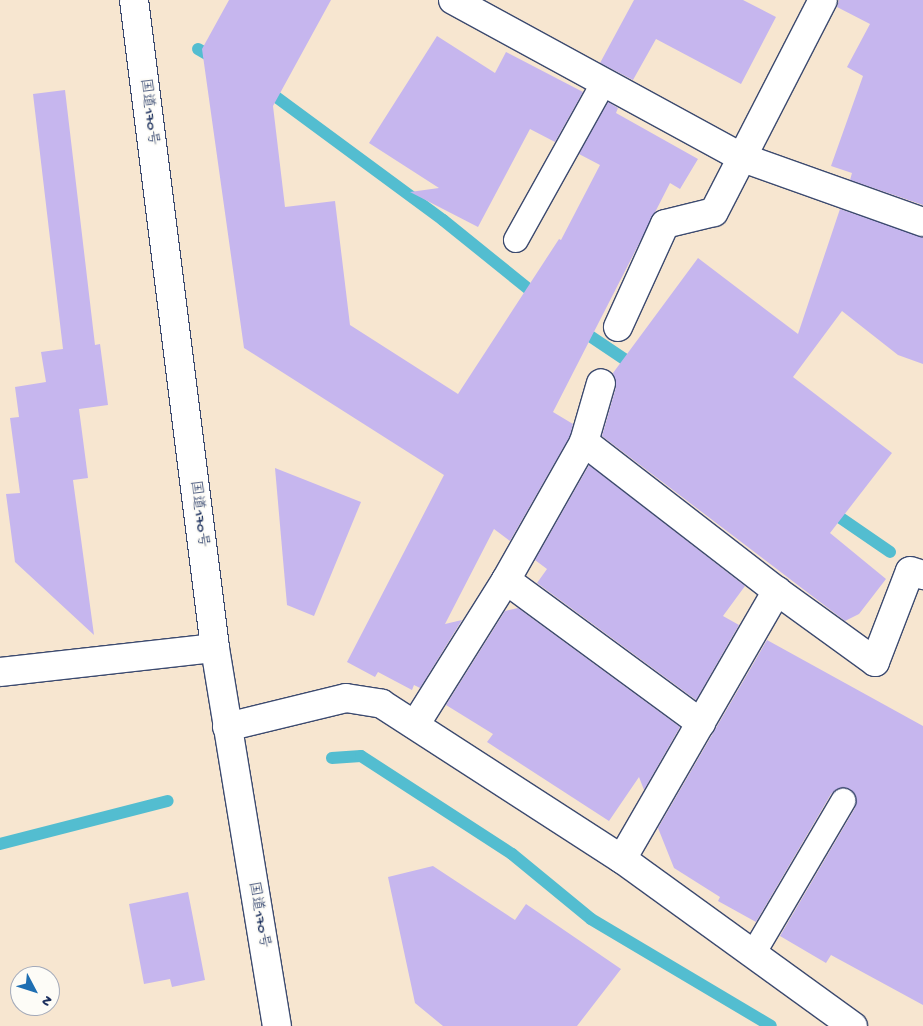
<!DOCTYPE html>
<html>
<head>
<meta charset="utf-8">
<style>
  body { margin:0 }
  #map { position:relative; width:923px; height:1026px; overflow:hidden; background:#f7e6d0; font-family:"Gochi Hand","Klee One",sans-serif }
  div>[style] { position:absolute }
  [style*='--x'] { left:calc(var(--x)*1px); top:calc(var(--y)*1px); width:calc(var(--w)*1px); rotate:calc(var(--a)*1deg) }
  .stream>* { height:12px; margin:-6px; padding:0 6px; transform-origin:6px; border-radius:6px; background:#53bdd0 }
  .building>* { inset:0; background:#c6b6ee }
  .roads { filter:drop-shadow(1px 0 #3c4a6f) drop-shadow(-1px 0 #3c4a6f) drop-shadow(0 1px #3c4a6f) drop-shadow(0 -1px #3c4a6f) }
  .service>* { height:24px; margin:-12px; padding:0 12px; transform-origin:12px; border-radius:12px; background:#fff }
  .minor>* { height:28px; margin:-14px; padding:0 14px; transform-origin:14px; border-radius:14px; background:#fff }
  .trunk>* { height:28px; margin:-14px; padding:0 14px; transform-origin:14px; border-radius:14px; background:#fff }
  span { translate:-50% -50%; white-space:nowrap; text-align:center; line-height:1.15; -webkit-text-stroke:4px #fdfcf7; paint-order:stroke }
  .street-label { font-size:15px; color:#1b2f5e }
  .north { position:absolute; left:10px; top:966px; width:50px; height:50px; box-sizing:border-box; background:#fdfcf7; border:1px solid #a3aaba; border-radius:50%; rotate:130deg; font-size:14px; font-weight:700; line-height:20px; text-align:center; color:#1b2f5e }
  .north::after { content:''; display:block; margin:auto; width:18px; height:22px; background:#1f6fb2; clip-path:polygon(50% 0,100% 100%,50% 72%,0 100%) }
</style>
</head>
<body>
<div id="map">
  <div class="stream">
    <div style="--x:198;--y:49;--w:22;--a:30"></div>
    <div style="--x:264;--y:88;--w:222;--a:36.4"></div>
    <div style="--x:443;--y:220;--w:126;--a:38.9"></div>
    <div style="--x:578;--y:328;--w:70;--a:33.9"></div>
    <div style="--x:829;--y:510;--w:74;--a:34.5"></div>
    <div style="--x:332;--y:758;--w:29;--a:-4"></div>
    <div style="--x:361;--y:756;--w:180;--a:33"></div>
    <div style="--x:512;--y:854;--w:102;--a:39.4"></div>
    <div style="--x:591;--y:919;--w:209;--a:30.7"></div>
    <div style="--x:0;--y:844;--w:173;--a:-14.4"></div>
  </div>
  <div class="building">
    <div style="clip-path:polygon(229px 0,331px 0,273px 106px,285px 207px,335px 201px,350px 325px,458px 394px,559px 239px,561px 240px,600px 165px,579px 154px,608px 102px,618px 108px,616px 113px,698px 159px,680px 189px,670px 183px,553px 412px,573px 424px,570px 436px,510px 541px,494px 529px,445px 624px,462px 620px,420px 688px,414px 685px,412px 690px,378px 672px,375px 677px,347px 662px,444px 475px,244px 348px,202px 49px)"></div>
    <div style="clip-path:polygon(634px 0,743px 0,776px 17px,741px 84px,656px 39px,633px 80px,600px 63px)"></div>
    <div style="clip-path:polygon(839px 0,923px 0,923px 205px,850px 180px,852px 173px,831px 166px,863px 76px,847px 67px,870px 24px,837px 7px)"></div>
    <div style="clip-path:polygon(437px 36px,495px 73px,506px 52px,583px 92px,555px 142px,530px 129px,478px 227px,410px 192px,439px 188px,369px 143px)"></div>
    <div style="clip-path:polygon(65px 90px,95px 345px,100px 344px,108px 405px,79px 409px,88px 478px,73px 480px,94px 635px,15px 562px,6px 494px,20px 493px,10px 418px,19px 417px,15px 387px,46px 382px,41px 352px,63px 349px,33px 94px)"></div>
    <div style="clip-path:polygon(840px 209px,923px 237px,923px 364px,898px 355px,842px 311px,793px 377px,892px 453px,830px 533px,886px 579px,859px 614px,845px 621px,602px 436px,616px 387px,613px 373px,698px 258px,798px 334px)"></div>
    <div style="clip-path:polygon(589px 465px,745px 586px,723px 616px,739px 625px,696px 700px,537px 583px,547px 569px,535px 560px)"></div>
    <div style="clip-path:polygon(275px 468px,361px 502px,314px 616px,287px 605px)"></div>
    <div style="clip-path:polygon(518px 608px,680px 727px,644px 790px,639px 777px,609px 821px,487px 742px,493px 734px,446px 705px,505px 611px)"></div>
    <div style="clip-path:polygon(767px 640px,923px 726px,923px 1005px,831px 955px,826px 963px,780px 936px,855px 808px,855px 795px,850px 789px,837px 789px,831px 794px,756px 922px,718px 901px,720px 897px,674px 868px,658px 828px)"></div>
    <div style="clip-path:polygon(433px 866px,515px 920px,526px 904px,621px 969px,577px 1026px,443px 1026px,415px 1003px,388px 877px)"></div>
    <div style="clip-path:polygon(188px 892px,205px 980px,172px 987px,170px 979px,144px 984px,129px 904px)"></div>
  </div>
  <div class="roads">
    <div class="service">
      <div style="--x:516;--y:240;--w:181;--a:-60.9"></div>
      <div style="--x:753;--y:954;--w:178;--a:-59.5"></div>
    </div>
    <div class="minor">
      <div style="--x:453;--y:0;--w:330;--a:28.6"></div>
      <div style="--x:743;--y:158;--w:191;--a:19.6"></div>
      <div style="--x:618;--y:327;--w:113;--a:-65.5"></div>
      <div style="--x:665;--y:224;--w:50;--a:-13.8"></div>
      <div style="--x:714;--y:212;--w:238;--a:-62.8"></div>
      <div style="--x:584;--y:442;--w:244;--a:37.7"></div>
      <div style="--x:506;--y:580;--w:242;--a:36.3"></div>
      <div style="--x:0;--y:672;--w:216;--a:-6.4"></div>
      <div style="--x:415;--y:725;--w:171;--a:-57.9"></div>
      <div style="--x:506;--y:580;--w:159;--a:-60.5"></div>
      <div style="--x:584;--y:442;--w:61;--a:-73.9"></div>
      <div style="--x:227;--y:727;--w:122;--a:-13.7"></div>
      <div style="--x:346;--y:698;--w:36;--a:9"></div>
      <div style="--x:382;--y:704;--w:286;--a:32.9"></div>
      <div style="--x:622;--y:859;--w:285;--a:35.9"></div>
      <div style="--x:622;--y:859;--w:310;--a:-60"></div>
      <div style="--x:777;--y:591;--w:121;--a:35.9"></div>
      <div style="--x:875;--y:662;--w:97;--a:-69"></div>
      <div style="--x:910;--y:571;--w:14;--a:17"></div>
    </div>
    <div class="trunk">
      <div style="--x:134;--y:0;--w:653;--a:82.87"></div>
      <div style="--x:215;--y:648;--w:383;--a:80.7"></div>
    </div>
  </div>
  <div class="street-label">
    <span style="left:148px;top:112px;rotate:83deg">国道170号</span>
    <span style="left:198px;top:514px;rotate:83deg">国道170号</span>
    <span style="left:258px;top:915px;rotate:80deg">国道170号</span>
  </div>
  <div class="north">N</div>
</div>
</body>
</html>
